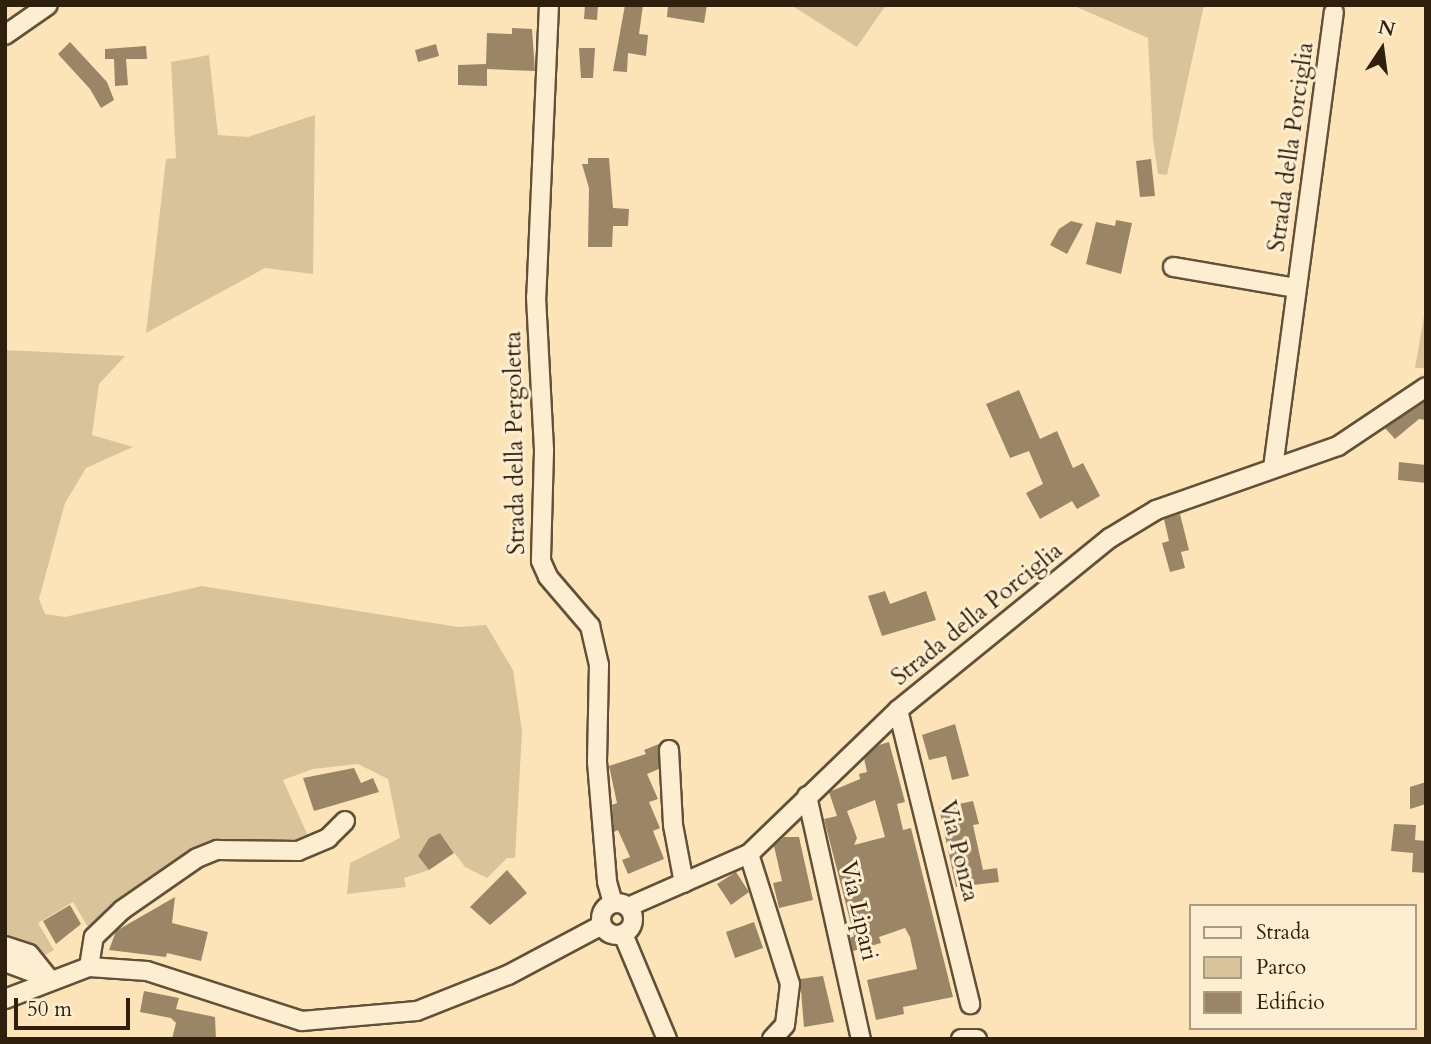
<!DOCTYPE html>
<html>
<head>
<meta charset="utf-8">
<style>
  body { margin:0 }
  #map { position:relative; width:1431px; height:1044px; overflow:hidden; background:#fce4b8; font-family:Cardo,serif }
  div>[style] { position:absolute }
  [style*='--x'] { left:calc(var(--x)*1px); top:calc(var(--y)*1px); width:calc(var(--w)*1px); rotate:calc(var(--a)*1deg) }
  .green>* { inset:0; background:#d9c39b }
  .building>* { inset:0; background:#9a8566 }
  .roads { filter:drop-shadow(2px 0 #625038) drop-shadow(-2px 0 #625038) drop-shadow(0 2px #625038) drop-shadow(0 -2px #625038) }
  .minor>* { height:18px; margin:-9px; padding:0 9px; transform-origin:9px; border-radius:9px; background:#fdedd1 }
  .minor>.ring { margin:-9px; padding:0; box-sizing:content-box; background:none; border:18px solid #fdedd1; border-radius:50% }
  span { translate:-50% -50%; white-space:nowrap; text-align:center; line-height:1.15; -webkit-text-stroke:6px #fdedd1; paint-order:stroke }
  .street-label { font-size:24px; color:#2f1f0d }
  .frame { position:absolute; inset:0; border:7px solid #2f1f0d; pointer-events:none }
  .legend { position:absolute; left:1189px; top:904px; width:228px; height:126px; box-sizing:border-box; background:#fdedd1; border:2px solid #ab9b83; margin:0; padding:9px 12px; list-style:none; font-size:21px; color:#2f1f0d }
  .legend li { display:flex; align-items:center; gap:14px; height:35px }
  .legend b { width:35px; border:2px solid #ab9b83 }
  .north { position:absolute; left:1347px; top:14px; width:70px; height:70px; -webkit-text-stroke:5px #fdedd1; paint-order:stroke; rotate:13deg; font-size:19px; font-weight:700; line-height:28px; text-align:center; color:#2f1f0d }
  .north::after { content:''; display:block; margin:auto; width:24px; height:32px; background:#2f1f0d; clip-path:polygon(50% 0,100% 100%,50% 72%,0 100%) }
  .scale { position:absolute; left:14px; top:998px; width:116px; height:32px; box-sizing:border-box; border:4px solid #2f1f0d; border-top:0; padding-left:9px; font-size:21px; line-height:24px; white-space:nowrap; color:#2f1f0d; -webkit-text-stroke:5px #fdedd1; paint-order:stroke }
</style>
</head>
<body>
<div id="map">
  <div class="green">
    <div style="clip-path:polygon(791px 5px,886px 5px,857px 47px)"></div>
    <div style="clip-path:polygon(1072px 5px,1204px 5px,1167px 175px,1158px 174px,1153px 140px,1148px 38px)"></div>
    <div style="clip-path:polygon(209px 55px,218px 135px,248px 137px,315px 115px,313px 274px,265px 268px,146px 333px,166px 159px,176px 158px,171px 62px)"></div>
    <div style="clip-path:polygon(1426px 305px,1426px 368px,1415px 368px)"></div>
    <div style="clip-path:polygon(5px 350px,125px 356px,99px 384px,92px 435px,133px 447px,86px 468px,65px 503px,39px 599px,45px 614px,65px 617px,202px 586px,458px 627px,486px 625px,513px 670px,522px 731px,515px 858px,507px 858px,487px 878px,465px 867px,440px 833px,429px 838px,418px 856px,429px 870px,404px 878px,406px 887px,347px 894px,350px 863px,400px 838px,388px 779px,358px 764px,313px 769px,283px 780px,312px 845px,217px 850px,94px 937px,73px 902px,38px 923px,54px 950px,35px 961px,5px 946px)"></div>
  </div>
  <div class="building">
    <div style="clip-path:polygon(585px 5px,598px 5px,597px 20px,584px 19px)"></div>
    <div style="clip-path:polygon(625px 5px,643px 5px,639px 34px,648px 35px,646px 56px,628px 53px,627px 72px,613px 71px)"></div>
    <div style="clip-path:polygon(668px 5px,707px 5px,704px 23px,667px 17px)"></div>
    <div style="clip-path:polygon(512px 28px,532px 29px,535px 71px,487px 69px,487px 86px,458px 85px,458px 65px,486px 64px,487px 33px,512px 34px)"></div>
    <div style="clip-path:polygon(70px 42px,107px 82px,114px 100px,101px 108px,90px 89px,58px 54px)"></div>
    <div style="clip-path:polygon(436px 44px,439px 56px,418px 62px,415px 50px)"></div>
    <div style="clip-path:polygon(146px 46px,147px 59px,126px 59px,128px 85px,115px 86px,114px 59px,105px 59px,105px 49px)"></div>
    <div style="clip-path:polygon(579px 48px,595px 48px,593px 78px,581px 78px)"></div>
    <div style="clip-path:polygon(588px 158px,609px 158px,613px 208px,629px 209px,628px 226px,613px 226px,612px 247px,588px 247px,589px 188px,582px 164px,588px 164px)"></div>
    <div style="clip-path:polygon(1151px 159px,1155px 196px,1140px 197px,1136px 161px)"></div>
    <div style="clip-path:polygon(1116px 220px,1132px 223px,1121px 274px,1086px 264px,1096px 222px,1115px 226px)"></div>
    <div style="clip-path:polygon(1071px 221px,1083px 224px,1067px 254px,1050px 245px,1059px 229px)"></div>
    <div style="clip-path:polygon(1019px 390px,1040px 439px,1057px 431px,1073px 468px,1083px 463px,1100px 496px,1077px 509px,1072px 501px,1040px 519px,1026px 493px,1043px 484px,1029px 451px,1010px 458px,986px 404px)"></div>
    <div style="clip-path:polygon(1426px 401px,1426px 420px,1419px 419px,1395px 439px,1385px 428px)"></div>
    <div style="clip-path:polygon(1399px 462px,1426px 465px,1426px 483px,1398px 480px)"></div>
    <div style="clip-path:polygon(1180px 514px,1189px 550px,1181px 552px,1185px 568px,1170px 572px,1162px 543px,1169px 541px,1164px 519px)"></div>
    <div style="clip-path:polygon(885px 591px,890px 604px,926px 591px,936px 620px,882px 636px,868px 596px)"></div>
    <div style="clip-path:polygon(955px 724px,969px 776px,952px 780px,946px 756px,929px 760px,922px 735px)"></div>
    <div style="clip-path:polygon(evenodd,889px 742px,905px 802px,897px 804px,903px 830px,911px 828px,953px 997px,903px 1007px,904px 1014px,876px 1020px,867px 980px,917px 969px,910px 937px,905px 928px,879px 937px,881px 943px,853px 951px,850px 938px,854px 936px,824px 819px,837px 816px,829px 792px,860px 779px,859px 774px,867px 772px,864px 758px,879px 745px,889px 742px,875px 800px,885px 837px,854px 845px,857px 838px,847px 811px,875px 800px)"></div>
    <div style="clip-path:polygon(659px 744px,659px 769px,647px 774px,658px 799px,649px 802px,660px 828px,653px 831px,664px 859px,628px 874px,622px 860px,630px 857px,618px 830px,614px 832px,612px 805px,617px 803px,609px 766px,646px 754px,644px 750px)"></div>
    <div style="clip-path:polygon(354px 768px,361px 783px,373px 778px,379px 792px,314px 811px,303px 778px)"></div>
    <div style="clip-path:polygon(1426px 782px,1426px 804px,1410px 809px,1410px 787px)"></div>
    <div style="clip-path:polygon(973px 801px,979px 824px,973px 825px,983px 870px,997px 868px,999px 882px,956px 887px,939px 808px)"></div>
    <div style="clip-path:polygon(1394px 824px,1416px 825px,1415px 840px,1426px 841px,1426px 873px,1412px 872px,1413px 853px,1391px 851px)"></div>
    <div style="clip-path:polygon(440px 833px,454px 853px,429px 870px,418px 856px,429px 838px)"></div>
    <div style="clip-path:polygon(784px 837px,799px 837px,813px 900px,779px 908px,773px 883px,782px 881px,774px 846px)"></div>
    <div style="clip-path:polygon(507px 870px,527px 893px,490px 925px,470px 907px)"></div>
    <div style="clip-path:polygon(736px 872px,749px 892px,731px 905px,717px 884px)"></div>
    <div style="clip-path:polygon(175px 897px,172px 923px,208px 932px,201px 961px,167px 953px,166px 957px,109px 950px,116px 931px)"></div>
    <div style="clip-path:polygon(70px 905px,81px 924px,56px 944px,43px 921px)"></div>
    <div style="clip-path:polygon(754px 922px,763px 948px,735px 958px,726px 932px)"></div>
    <div style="clip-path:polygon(823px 976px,834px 1022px,804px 1027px,800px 979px)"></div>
    <div style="clip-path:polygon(144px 991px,179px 998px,176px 1009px,215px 1017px,216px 1039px,172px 1039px,176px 1023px,171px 1018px,140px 1012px)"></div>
  </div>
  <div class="roads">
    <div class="minor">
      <div style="--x:549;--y:5;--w:292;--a:92.5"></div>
      <div style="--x:536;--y:297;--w:154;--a:87"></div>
      <div style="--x:544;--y:451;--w:110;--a:91.6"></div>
      <div style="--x:541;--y:561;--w:17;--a:66"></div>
      <div style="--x:548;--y:577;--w:65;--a:49.4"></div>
      <div style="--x:590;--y:626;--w:40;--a:77"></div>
      <div style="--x:599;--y:665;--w:97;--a:91.2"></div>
      <div style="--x:597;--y:762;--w:120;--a:85.2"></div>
      <div style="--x:607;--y:882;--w:22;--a:74"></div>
      <div style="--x:5;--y:35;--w:52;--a:-34.9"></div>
      <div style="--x:1173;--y:267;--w:125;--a:9.7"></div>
      <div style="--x:1273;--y:468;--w:460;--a:-82.4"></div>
      <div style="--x:898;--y:710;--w:303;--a:76.2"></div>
      <div style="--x:669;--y:750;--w:75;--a:86.9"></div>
      <div style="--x:673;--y:825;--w:59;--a:79.3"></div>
      <div style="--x:807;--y:796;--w:249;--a:77.5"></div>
      <div style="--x:749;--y:854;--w:136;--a:72.5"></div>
      <div style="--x:790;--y:984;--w:41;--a:97"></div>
      <div style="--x:785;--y:1025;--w:19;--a:133"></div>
      <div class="ring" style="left:601px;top:903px;width:14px;height:14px"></div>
      <div style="--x:628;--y:907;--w:132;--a:-23.7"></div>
      <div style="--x:749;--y:854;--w:207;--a:-44"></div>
      <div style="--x:898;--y:710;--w:273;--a:-39.1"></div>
      <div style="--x:1110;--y:538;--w:54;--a:-31.3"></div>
      <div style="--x:1156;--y:510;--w:193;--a:-19.4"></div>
      <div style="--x:1338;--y:446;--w:106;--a:-33.8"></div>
      <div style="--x:623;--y:934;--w:114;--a:67.3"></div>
      <div style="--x:5;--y:946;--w:25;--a:18"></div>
      <div style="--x:29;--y:954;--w:32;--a:51"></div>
      <div style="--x:5;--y:962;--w:43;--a:20.6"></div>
      <div style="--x:89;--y:967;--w:30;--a:-81"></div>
      <div style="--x:94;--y:937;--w:39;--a:-44"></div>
      <div style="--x:122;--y:910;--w:91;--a:-34.7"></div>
      <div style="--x:197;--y:858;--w:22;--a:-22"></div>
      <div style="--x:217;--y:850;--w:81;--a:0.7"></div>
      <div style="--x:298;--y:851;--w:33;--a:-23"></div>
      <div style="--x:328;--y:838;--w:24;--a:-45"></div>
      <div style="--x:5;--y:999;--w:90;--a:-20.9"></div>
      <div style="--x:89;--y:967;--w:58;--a:3.9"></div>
      <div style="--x:147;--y:971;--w:163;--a:17.9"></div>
      <div style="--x:302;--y:1021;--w:115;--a:-5"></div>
      <div style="--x:417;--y:1011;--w:98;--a:-21.6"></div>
      <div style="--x:508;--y:975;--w:106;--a:-28"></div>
      <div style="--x:961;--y:1039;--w:16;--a:0"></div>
    </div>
  </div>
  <div class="street-label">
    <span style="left:1291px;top:147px;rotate:-82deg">Strada della Porciglia</span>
    <span style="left:515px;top:443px;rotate:-91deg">Strada della Pergoletta</span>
    <span style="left:977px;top:614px;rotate:-39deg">Strada della Porciglia</span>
    <span style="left:959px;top:851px;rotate:76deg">Via Ponza</span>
    <span style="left:859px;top:911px;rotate:77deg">Via Lipari</span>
  </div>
  <div class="frame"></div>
  <ul class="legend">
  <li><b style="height:9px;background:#fdedd1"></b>Strada</li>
  <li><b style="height:19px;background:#d9c39b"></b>Parco</li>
  <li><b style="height:19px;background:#9a8566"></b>Edificio</li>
  </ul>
  <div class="north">N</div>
  <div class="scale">50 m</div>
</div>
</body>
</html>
